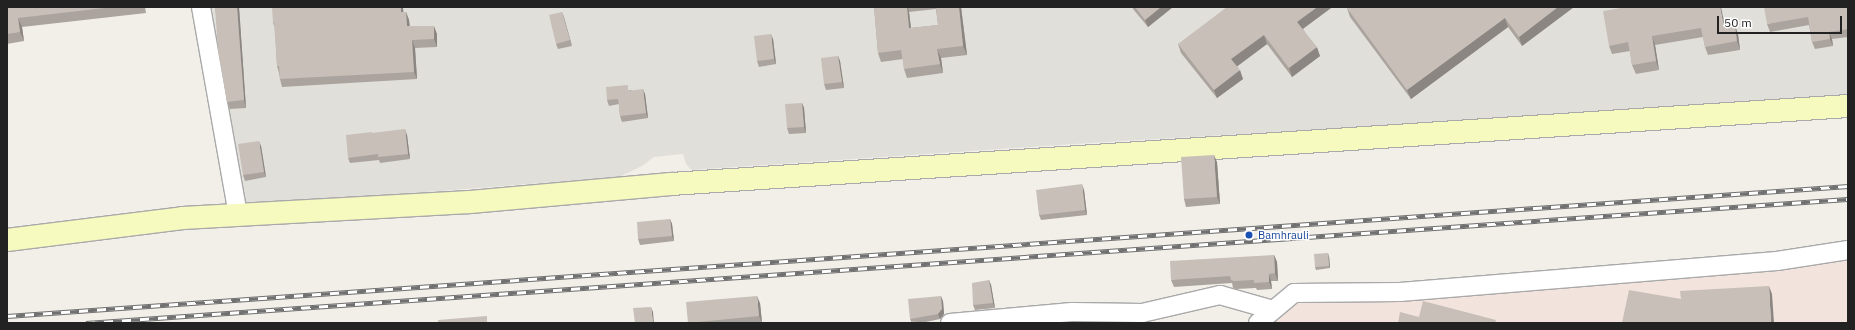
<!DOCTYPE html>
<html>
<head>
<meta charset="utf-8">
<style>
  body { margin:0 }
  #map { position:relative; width:1855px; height:330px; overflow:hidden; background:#f2efe9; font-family:"IBM Plex Sans",sans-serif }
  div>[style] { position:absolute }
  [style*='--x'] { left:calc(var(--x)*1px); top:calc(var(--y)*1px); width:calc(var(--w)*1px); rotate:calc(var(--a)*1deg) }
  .military>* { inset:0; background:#f3e3dd }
  .airport>* { inset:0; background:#e1dfda }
  .roads { filter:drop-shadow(1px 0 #a9a9a9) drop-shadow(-1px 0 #a9a9a9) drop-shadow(0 1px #a9a9a9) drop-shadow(0 -1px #a9a9a9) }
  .street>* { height:18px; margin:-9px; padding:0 9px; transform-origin:9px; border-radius:9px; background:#fff }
  .secondary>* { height:22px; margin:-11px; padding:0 11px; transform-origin:11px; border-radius:11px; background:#f7fabf }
  .rail>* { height:4.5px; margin-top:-2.25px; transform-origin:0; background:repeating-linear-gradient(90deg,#fff 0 9px,#707070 0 18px); box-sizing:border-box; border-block:1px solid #707070 }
  .wall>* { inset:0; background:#aba49e }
  .shaded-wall>* { inset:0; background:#8b8681 }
  .building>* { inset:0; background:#c7bfb8 }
  .dots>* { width:11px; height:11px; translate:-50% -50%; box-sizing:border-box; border:2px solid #fff; border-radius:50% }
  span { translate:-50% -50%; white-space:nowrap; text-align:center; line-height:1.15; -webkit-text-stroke:3px #fff; paint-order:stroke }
  .transit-label { font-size:11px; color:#164399 }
  .left { translate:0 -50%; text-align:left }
  .frame { position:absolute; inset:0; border:8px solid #222; pointer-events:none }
  .scale { position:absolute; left:1717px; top:16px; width:125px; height:18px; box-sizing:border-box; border:2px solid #222; border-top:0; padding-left:5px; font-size:12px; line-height:14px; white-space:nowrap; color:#222; -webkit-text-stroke:3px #fff; paint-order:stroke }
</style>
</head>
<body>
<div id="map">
  <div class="military">
    <div style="clip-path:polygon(1848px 261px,1848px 323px,1267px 323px,1301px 302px)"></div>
  </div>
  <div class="airport">
    <div style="clip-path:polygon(205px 7px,1848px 7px,1848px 98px,1074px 144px,691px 170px,686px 164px,683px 154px,654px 157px,642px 166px,619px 177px,243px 206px)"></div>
  </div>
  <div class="roads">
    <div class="street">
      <div style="--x:201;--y:7;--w:211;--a:79.9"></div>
      <div style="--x:950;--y:323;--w:122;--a:-5.2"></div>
      <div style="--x:1072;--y:312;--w:70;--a:0.8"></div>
      <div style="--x:1142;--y:313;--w:80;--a:-13"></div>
      <div style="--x:1220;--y:295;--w:55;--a:15.8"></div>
      <div style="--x:1258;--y:323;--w:47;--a:-39.8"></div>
      <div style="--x:1294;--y:293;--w:106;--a:-0.5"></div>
      <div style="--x:1400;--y:292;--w:378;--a:-4.7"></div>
      <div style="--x:1777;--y:261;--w:72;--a:-8.8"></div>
    </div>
    <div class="secondary">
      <div style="--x:7;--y:240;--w:177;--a:-7.1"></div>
      <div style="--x:183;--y:218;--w:287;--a:-3.2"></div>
      <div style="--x:470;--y:202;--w:202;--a:-5.1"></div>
      <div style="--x:671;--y:184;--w:1180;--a:-3.79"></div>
    </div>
  </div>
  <div class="rail">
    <div style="--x:7;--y:316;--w:1846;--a:-4.04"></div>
    <div style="--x:86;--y:323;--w:1766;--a:-4.03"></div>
  </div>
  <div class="wall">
    <div style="clip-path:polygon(7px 7px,145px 7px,146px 13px,22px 27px,24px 41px,7px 44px)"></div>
    <div style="clip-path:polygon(215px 7px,239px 7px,246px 108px,230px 109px,227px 102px)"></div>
    <div style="clip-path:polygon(evenodd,874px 7px,961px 7px,967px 55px,941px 58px,943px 73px,907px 78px,904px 69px,903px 59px,881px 62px,878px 53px,874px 7px,936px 9px,938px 25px,911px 28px,909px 12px,936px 9px)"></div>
    <div style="clip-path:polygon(1133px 7px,1173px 7px,1148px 27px,1133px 9px)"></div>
    <div style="clip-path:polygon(1574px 7px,1522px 46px,1508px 27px,1411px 99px,1350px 17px,1347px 8px)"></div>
    <div style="clip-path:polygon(1627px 7px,1725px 28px,1735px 26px,1738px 34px,1740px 50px,1708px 55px,1705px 47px,1703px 37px,1655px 45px,1659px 70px,1636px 74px,1632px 65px,1630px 51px,1612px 54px,1609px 46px)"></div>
    <div style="clip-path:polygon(1848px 7px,1848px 37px,1832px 39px,1833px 46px,1815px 49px,1812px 42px,1809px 25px,1770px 32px,1767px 24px)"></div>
    <div style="clip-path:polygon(1331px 8px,1303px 29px,1320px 56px,1292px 77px,1267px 44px,1237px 66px,1243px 79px,1217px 98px,1181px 53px,1178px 44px)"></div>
    <div style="clip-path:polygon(406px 12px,409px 20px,410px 26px,437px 34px,437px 47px,415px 48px,417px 79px,282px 87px,280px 79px,279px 73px,277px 66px,275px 28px,273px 23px)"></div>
    <div style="clip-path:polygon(562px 12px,572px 46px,558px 49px,556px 44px)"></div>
    <div style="clip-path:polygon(773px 39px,776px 64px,759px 67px,757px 61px)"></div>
    <div style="clip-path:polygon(838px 56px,840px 61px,844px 88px,826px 90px,824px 84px)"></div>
    <div style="clip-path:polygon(630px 90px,645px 94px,648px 118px,622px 122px,620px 116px,619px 104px,609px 106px,607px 100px)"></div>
    <div style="clip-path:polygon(802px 103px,804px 108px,806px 133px,789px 134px,787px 128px)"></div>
    <div style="clip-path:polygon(372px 133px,407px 135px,410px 159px,380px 163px,379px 160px,350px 163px,348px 158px)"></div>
    <div style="clip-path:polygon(261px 146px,266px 177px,245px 181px,243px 175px)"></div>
    <div style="clip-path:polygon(1217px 162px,1220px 204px,1186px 207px,1184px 199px)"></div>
    <div style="clip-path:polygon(1084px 190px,1087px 215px,1041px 220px,1039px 215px)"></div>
    <div style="clip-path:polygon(670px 219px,672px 224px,674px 241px,640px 245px,638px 239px)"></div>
    <div style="clip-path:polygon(1274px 255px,1277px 262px,1278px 281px,1271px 281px,1272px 289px,1257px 290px,1256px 288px,1236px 289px,1233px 288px,1232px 283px,1174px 287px,1171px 280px)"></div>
    <div style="clip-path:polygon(1329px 256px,1330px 268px,1316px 270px,1315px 267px)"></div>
    <div style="clip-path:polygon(989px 280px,991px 285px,995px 308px,975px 310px,973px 305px)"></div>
    <div style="clip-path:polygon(943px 301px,944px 314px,940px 319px,921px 323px,924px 323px,912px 323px,910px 319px)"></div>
    <div style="clip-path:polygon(760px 303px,762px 323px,688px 323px)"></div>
  </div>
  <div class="shaded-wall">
    <div style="clip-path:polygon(237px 7px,239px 7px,246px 108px,244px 100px)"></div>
    <div style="clip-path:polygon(401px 7px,403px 7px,404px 20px,401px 12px)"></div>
    <div style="clip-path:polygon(907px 7px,908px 7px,909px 12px,912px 37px,909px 28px)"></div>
    <div style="clip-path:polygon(959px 7px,961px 7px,967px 55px,963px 46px)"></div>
    <div style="clip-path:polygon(1161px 7px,1173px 7px,1148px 27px,1145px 20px)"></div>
    <div style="clip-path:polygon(1317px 7px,1331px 7px,1331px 8px,1301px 30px,1297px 22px)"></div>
    <div style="clip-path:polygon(1558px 7px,1574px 7px,1522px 46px,1519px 37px)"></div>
    <div style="clip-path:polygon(1720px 7px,1721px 7px,1727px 36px,1724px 28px)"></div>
    <div style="clip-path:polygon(406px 12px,409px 20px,410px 34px,407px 26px)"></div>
    <div style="clip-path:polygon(562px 12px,564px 17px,572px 46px,570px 40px)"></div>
    <div style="clip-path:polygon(18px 18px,22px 27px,24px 41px,20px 32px)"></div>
    <div style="clip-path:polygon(1505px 18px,1508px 27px,1411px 99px,1407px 90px)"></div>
    <div style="clip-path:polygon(434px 26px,437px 34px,437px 47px,434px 39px)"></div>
    <div style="clip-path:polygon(1735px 26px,1738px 34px,1740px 50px,1737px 41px)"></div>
    <div style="clip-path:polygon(1829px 32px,1832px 39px,1833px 46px,1830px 39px)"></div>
    <div style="clip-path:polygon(771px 34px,773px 39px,776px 64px,774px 59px)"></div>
    <div style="clip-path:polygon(1264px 35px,1267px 44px,1235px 68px,1231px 59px)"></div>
    <div style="clip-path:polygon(1652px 36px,1655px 45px,1659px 70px,1656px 61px)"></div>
    <div style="clip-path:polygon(412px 40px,415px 48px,417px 79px,414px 72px)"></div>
    <div style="clip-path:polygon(1317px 47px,1320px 56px,1292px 77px,1289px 68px)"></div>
    <div style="clip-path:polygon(937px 49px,941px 58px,943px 73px,940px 64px)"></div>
    <div style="clip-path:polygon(838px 56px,840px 61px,844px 88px,842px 82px)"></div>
    <div style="clip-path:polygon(1240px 70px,1243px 79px,1217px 98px,1214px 90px)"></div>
    <div style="clip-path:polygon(643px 89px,645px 94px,648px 118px,646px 113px)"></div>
    <div style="clip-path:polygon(802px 103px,804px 108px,806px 133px,804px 127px)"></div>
    <div style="clip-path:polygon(405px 129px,407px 135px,410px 159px,408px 154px)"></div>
    <div style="clip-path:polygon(259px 141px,261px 146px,266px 177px,264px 172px)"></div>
    <div style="clip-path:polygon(1214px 155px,1217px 162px,1220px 204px,1217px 197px)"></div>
    <div style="clip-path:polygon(1082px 184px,1084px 190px,1087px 215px,1085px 210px)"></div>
    <div style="clip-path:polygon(670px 219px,672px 224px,674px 241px,672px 236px)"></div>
    <div style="clip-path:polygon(1328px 253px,1329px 256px,1330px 268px,1329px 266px)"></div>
    <div style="clip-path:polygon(1274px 255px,1277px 262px,1278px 281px,1275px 273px)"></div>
    <div style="clip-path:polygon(1269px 274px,1271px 281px,1272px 289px,1269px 282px)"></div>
    <div style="clip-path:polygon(989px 280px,991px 285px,995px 308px,993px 303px)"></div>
    <div style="clip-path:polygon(1769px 286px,1772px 294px,1774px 323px,1771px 323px)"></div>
    <div style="clip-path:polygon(757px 296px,760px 303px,762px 323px,759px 316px)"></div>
    <div style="clip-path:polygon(941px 296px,943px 301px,944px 314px,940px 319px,938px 314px)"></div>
    <div style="clip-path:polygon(651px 307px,653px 312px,654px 323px,653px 323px)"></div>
  </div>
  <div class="building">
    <div style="clip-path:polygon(7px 7px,113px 7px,18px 18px,20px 32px,7px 34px)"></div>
    <div style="clip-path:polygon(215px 7px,237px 7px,244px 100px,227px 102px,218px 50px)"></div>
    <div style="clip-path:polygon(272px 7px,401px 7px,401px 12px,406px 12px,407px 26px,434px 26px,434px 39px,412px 40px,414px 72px,280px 79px,279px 66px,277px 66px,274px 23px,273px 23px)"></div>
    <div style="clip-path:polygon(874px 7px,907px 7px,909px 28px,938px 25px,936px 7px,959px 7px,963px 46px,937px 49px,940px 64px,904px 69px,901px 50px,878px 53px)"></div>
    <div style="clip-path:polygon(1135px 7px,1161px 7px,1145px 20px)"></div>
    <div style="clip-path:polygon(1227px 7px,1317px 7px,1297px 22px,1317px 47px,1289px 68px,1264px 35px,1231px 59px,1240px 70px,1214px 90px,1178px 44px)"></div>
    <div style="clip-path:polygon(1348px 7px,1558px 7px,1519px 37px,1505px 18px,1407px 90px,1347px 8px)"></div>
    <div style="clip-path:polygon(1627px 7px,1720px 7px,1724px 28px,1735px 26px,1737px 41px,1705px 47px,1701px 28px,1652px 36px,1656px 61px,1632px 65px,1628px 42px,1609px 46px,1603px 11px)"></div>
    <div style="clip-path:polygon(1764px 7px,1848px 7px,1848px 29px,1829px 32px,1830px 39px,1812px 42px,1808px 17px,1767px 24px)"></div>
    <div style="clip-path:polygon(562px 12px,570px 40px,556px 44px,549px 15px)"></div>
    <div style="clip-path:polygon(771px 34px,774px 59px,757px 61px,754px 36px)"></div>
    <div style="clip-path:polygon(838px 56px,842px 82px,824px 84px,821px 58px)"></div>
    <div style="clip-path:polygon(628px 85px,628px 91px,643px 89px,646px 113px,620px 116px,618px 99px,607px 100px,606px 87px)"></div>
    <div style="clip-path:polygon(802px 103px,804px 127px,787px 128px,785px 104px)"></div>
    <div style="clip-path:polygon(405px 129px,408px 154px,378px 157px,378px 154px,348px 158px,346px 135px,372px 132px,372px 133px)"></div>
    <div style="clip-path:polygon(259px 141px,264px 172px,243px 175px,238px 144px)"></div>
    <div style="clip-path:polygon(1214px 155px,1217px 197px,1184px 199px,1181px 157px)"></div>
    <div style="clip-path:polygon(1082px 184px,1085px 210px,1039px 215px,1036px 190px)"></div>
    <div style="clip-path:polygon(670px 219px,672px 236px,638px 239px,637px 222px)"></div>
    <div style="clip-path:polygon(1328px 253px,1329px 266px,1315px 267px,1314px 254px)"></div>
    <div style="clip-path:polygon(1274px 255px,1275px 273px,1269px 274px,1269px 282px,1254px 283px,1254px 280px,1234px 281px,1231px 280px,1230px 276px,1171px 280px,1170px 261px)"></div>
    <div style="clip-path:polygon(989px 280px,993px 303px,973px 305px,972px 283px)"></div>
    <div style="clip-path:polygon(1769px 286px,1771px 323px,1622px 323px,1629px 290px,1681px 299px,1680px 291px)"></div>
    <div style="clip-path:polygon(757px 296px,759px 316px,688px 323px,686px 302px)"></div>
    <div style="clip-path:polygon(941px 296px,942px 309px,938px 314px,910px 319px,908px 299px)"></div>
    <div style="clip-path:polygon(1423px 301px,1496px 320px,1495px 323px,1398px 323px,1400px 312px,1419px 317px)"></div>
    <div style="clip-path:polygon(651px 307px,653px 323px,635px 323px,633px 308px)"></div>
    <div style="clip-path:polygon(487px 316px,487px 323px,438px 323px,438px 320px)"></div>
    <div style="clip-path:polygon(912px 321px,924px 323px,912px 323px)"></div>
  </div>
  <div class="dots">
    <div style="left:1249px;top:235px;background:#1a4fb4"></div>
  </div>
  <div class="transit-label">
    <span class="left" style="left:1258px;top:235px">Bamhrauli</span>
  </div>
  <div class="frame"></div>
  <div class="scale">50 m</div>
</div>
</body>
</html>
